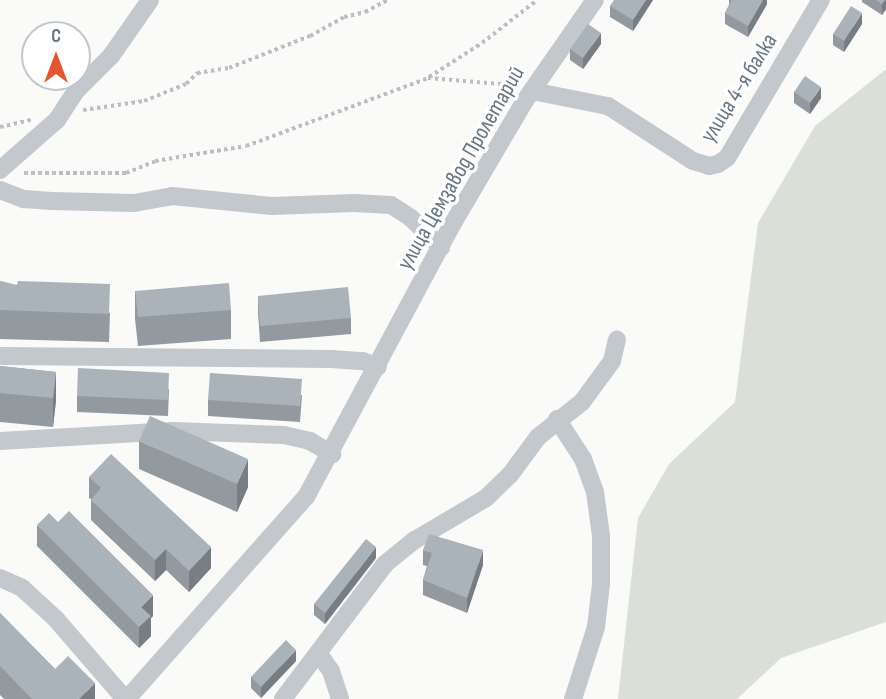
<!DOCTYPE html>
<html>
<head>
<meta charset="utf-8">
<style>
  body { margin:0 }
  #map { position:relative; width:886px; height:699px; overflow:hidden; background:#fafaf8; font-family:"Sofia Sans Condensed",sans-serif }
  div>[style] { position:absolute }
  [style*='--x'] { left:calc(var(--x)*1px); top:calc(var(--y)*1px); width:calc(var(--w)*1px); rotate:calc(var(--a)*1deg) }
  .green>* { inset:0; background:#dadfd7 }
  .path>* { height:3.5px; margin-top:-1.75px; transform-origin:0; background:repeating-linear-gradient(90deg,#bbbfc2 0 3.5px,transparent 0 7px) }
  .minor>* { height:18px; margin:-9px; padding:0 9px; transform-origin:9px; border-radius:9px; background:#c3c8cc }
  .wall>* { inset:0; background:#929a9f }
  .shaded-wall>* { inset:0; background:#777d82 }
  .building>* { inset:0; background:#aab3b9 }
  span { translate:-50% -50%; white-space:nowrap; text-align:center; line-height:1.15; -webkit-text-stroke:7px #fff; paint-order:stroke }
  .street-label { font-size:23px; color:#657683 }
  .north { position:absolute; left:21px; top:21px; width:70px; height:70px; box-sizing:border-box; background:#fff; border:2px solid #c1c8cd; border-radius:50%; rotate:0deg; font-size:19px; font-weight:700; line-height:28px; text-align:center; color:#657683 }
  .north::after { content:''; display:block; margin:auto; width:24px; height:32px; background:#e4572e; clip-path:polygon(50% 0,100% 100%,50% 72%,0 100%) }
</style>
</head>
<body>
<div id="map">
  <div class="green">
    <div style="clip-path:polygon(886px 69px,886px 622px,781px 658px,737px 699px,618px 699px,638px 518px,669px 464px,735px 402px,758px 223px,815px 126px)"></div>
  </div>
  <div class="path">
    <div style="--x:429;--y:77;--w:63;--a:-32.7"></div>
    <div style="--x:482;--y:43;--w:70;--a:-38"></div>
    <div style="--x:83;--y:110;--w:62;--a:-8.4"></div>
    <div style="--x:144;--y:101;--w:45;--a:-22"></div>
    <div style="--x:186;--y:84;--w:16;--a:-45"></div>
    <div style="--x:197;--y:73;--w:32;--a:-9"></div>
    <div style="--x:229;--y:68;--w:87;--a:-21.6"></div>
    <div style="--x:310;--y:36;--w:39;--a:-29"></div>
    <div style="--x:344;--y:17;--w:22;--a:-13"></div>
    <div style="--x:365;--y:12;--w:26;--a:-28"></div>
    <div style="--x:0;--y:127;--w:32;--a:-13"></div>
    <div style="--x:24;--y:173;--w:102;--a:0"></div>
    <div style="--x:126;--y:173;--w:31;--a:-22"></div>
    <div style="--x:155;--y:161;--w:92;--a:-9.4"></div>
    <div style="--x:246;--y:146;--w:194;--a:-20.5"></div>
    <div style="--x:428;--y:78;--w:86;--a:4.7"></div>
  </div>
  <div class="minor">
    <div style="--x:532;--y:91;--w:77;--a:11.2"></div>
    <div style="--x:608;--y:106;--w:101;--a:32.9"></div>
    <div style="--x:693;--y:161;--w:17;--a:17"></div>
    <div style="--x:709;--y:166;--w:9;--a:-13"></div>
    <div style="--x:718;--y:164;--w:11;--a:-34"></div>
    <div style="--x:727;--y:158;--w:184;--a:-59.3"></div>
    <div style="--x:0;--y:170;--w:76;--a:-41.3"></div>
    <div style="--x:57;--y:120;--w:33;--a:-57"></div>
    <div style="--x:75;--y:92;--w:51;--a:-45"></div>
    <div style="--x:111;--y:56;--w:68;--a:-55.1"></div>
    <div style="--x:0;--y:190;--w:26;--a:21"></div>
    <div style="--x:24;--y:199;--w:28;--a:4"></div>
    <div style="--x:52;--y:201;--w:82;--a:1.4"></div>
    <div style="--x:134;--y:203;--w:39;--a:-10"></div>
    <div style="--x:172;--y:196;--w:100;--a:5.7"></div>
    <div style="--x:272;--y:206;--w:82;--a:-2.1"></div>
    <div style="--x:354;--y:203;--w:37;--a:3"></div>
    <div style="--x:391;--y:205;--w:24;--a:33"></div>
    <div style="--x:411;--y:218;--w:42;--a:44"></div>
    <div style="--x:0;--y:356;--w:331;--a:0.5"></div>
    <div style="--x:331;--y:359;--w:32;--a:4"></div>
    <div style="--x:363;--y:361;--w:16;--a:22"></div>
    <div style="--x:557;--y:419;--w:48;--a:57"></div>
    <div style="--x:583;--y:459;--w:35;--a:70"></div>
    <div style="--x:595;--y:492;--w:44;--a:82.2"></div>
    <div style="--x:601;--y:536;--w:48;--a:90"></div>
    <div style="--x:601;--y:584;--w:43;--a:96.6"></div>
    <div style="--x:596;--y:627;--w:76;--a:107.7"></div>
    <div style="--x:0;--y:441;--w:173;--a:-3.3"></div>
    <div style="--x:173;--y:431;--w:111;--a:2.1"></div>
    <div style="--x:284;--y:435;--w:27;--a:13"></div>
    <div style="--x:310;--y:441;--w:26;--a:31"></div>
    <div style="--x:0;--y:578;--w:24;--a:24"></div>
    <div style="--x:22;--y:588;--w:45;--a:42.3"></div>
    <div style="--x:55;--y:618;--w:107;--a:49.2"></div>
    <div style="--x:319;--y:654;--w:21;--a:55"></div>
    <div style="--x:331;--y:671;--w:29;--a:72"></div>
    <div style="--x:127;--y:699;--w:270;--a:-48.5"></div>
    <div style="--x:306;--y:497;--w:303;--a:-61.8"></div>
    <div style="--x:449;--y:230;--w:148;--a:-59.6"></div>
    <div style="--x:524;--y:102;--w:124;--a:-55.2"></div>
    <div style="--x:283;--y:699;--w:169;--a:-52.9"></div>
    <div style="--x:385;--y:564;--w:38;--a:-39"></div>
    <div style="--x:415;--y:540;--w:82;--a:-30.6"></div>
    <div style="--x:486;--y:498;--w:33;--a:-44"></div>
    <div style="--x:510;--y:475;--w:47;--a:-53.6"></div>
    <div style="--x:538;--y:437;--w:56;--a:-38.5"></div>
    <div style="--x:582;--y:402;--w:51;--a:-53.8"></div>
    <div style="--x:612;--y:361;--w:22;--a:-77"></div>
  </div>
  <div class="wall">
    <div style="clip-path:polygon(653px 0,633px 31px,610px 17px,610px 6px)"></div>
    <div style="clip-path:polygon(729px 0,767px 0,767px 4px,748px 37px,725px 24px,725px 13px,729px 5px)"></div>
    <div style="clip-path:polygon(862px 0,886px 0,886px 9px,882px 15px,862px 2px)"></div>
    <div style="clip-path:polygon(862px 24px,844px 52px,833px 45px,833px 34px)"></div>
    <div style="clip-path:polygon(601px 44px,583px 69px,570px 60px,570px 49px)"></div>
    <div style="clip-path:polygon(794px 92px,821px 98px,810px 114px,794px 103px)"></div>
    <div style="clip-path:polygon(0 281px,110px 313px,109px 342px,0 339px)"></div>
    <div style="clip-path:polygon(135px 291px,231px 310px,231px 339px,138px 346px,135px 319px)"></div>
    <div style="clip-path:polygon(258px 296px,351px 318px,351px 334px,260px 342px,258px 312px)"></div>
    <div style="clip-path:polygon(0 366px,56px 372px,56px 400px,53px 427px,0 422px)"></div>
    <div style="clip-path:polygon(169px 389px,168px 416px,77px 412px,77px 396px)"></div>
    <div style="clip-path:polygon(302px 395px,300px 422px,208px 416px,208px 400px)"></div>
    <div style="clip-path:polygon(139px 441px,248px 487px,237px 512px,139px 469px)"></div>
    <div style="clip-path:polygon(89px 477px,211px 568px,189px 592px,166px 570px,155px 581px,91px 520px,91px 499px,89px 498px)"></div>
    <div style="clip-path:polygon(37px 525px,153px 616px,151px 618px,151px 636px,139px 648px,37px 546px)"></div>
    <div style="clip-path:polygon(423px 550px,483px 565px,467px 613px,423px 595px,423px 580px,427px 566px,423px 565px)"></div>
    <div style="clip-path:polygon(376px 558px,325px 624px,314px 615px,314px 604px)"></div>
    <div style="clip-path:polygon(0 613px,55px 669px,95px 699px,4px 699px,0 695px)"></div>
    <div style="clip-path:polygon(296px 661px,261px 698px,251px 688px,251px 677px)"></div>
  </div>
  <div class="shaded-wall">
    <div style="clip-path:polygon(646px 0,653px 0,633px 31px,633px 20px)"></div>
    <div style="clip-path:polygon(763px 0,767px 0,767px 4px,748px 37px,748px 26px)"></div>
    <div style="clip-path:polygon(885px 0,886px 0,886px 9px,882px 15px,882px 4px)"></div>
    <div style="clip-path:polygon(862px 13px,862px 24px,844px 52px,844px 41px)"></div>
    <div style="clip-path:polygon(601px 33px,601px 44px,583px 69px,583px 58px)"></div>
    <div style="clip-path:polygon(821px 87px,821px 98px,810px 114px,810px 103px)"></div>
    <div style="clip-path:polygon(56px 372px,56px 400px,53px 427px,53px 398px)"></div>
    <div style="clip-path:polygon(248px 459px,248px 487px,237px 512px,237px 484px)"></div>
    <div style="clip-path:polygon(211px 547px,211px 568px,189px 592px,189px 571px)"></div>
    <div style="clip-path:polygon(376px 547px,376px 558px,325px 624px,325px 613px)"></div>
    <div style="clip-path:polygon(166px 549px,166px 570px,155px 581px,155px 560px)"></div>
    <div style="clip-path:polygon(483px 550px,483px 565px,467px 613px,467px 598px)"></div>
    <div style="clip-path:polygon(153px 595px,153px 616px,151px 618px,151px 636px,139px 648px,139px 627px,141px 607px)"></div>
    <div style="clip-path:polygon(296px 650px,296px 661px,261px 698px,261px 687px)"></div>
    <div style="clip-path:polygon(95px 683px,95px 699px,79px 699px)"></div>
  </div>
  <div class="building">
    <div style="clip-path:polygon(614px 0,646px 0,633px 20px,610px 6px)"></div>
    <div style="clip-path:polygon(732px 0,763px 0,748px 26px,725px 13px)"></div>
    <div style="clip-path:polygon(876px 0,885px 0,882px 4px)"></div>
    <div style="clip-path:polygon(851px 6px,862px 13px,844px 41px,833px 34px)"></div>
    <div style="clip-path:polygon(588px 24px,601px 33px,583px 58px,570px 49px)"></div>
    <div style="clip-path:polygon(805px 76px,821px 87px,810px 103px,794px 92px)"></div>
    <div style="clip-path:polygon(0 281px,17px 285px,18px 281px,110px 284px,109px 314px,0 310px)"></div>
    <div style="clip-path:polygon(229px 283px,231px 310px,138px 317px,135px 291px)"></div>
    <div style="clip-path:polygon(348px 287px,351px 318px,260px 326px,258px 296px)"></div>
    <div style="clip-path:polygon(0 366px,56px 372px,53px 398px,0 393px)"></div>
    <div style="clip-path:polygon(78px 368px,169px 373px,168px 400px,77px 396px)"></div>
    <div style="clip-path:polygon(210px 373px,302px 379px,300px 406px,208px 400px)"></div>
    <div style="clip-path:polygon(150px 416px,248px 459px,237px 484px,139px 441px)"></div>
    <div style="clip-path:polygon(111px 454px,211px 547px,189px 571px,166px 549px,155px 560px,91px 500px,101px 488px,89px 477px)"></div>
    <div style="clip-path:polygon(69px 511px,153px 595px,141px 607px,151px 616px,139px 627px,37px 525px,49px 513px,58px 522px)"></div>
    <div style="clip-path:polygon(429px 534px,483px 550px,467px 598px,423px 580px,432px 553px,423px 550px)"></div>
    <div style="clip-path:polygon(366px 539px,376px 547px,325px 613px,314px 604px)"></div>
    <div style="clip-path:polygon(0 613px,55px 669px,68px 656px,95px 683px,79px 699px,32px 699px,0 666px)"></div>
    <div style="clip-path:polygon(286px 640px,296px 650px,261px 687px,251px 677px)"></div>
  </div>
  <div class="street-label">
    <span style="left:739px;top:88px;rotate:-58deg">улица 4-я балка</span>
    <span style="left:461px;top:168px;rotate:-60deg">улица Цемзавод Пролетарий</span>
  </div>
  <div class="north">С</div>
</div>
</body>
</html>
